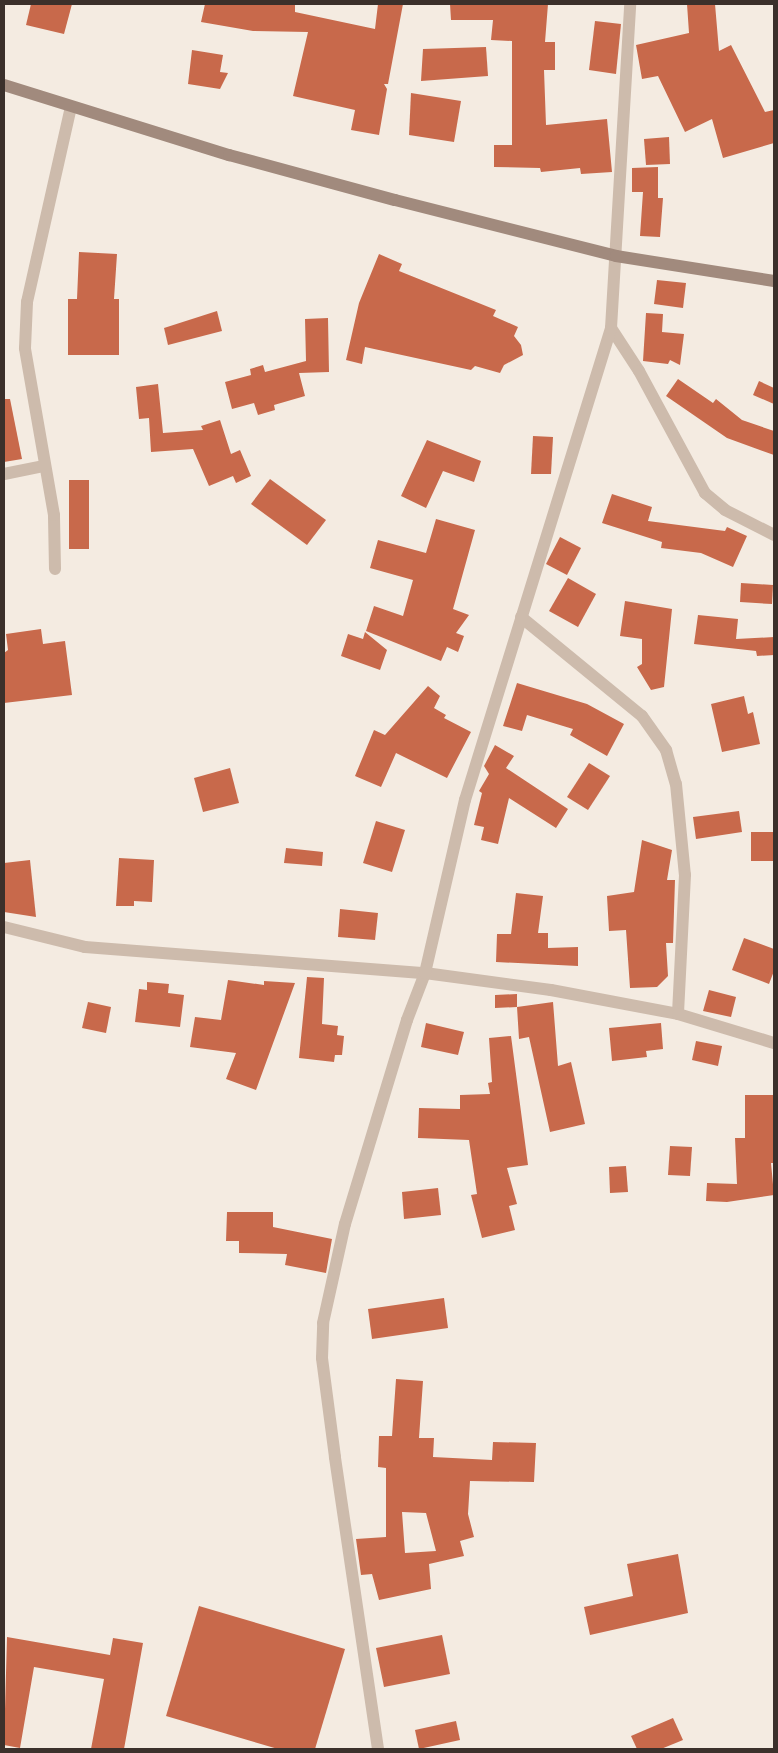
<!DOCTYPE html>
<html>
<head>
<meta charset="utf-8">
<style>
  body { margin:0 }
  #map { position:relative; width:778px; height:1753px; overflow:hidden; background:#f4ebe1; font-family:"Asap Condensed",sans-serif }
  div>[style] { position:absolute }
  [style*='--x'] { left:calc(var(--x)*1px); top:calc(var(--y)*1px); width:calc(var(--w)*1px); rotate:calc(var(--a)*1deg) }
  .building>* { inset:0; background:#c8694b }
  .street>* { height:12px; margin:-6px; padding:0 6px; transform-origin:6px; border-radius:6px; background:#cdbbac }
  .secondary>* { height:12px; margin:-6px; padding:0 6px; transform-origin:6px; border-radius:6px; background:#a18a7d }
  span { translate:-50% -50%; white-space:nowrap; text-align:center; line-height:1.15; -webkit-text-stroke:5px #fbf5ee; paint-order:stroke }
  .frame { position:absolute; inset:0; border:5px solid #3b302b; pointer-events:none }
</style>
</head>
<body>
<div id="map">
  <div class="building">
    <div style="clip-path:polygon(31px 4px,72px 4px,64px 34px,26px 25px)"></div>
    <div style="clip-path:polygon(205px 4px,295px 4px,295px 12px,375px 29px,378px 4px,403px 4px,388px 84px,384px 84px,387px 89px,379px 135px,351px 130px,355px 110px,293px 96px,308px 32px,253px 31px,201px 22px)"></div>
    <div style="clip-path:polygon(450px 4px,548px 4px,545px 42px,555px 42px,555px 70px,544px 70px,546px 125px,607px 119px,612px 172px,581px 174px,580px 168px,541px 172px,540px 168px,494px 167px,494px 145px,512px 145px,512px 41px,491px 40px,493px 20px,451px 20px)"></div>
    <div style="clip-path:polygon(687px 4px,715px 4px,719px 51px,731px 45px,765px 112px,774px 110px,774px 143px,723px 158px,712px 119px,685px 132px,658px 76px,642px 79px,636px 45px,689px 33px)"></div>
    <div style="clip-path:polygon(595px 21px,621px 24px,616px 74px,589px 70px)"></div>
    <div style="clip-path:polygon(486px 47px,488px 76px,421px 81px,423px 49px)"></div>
    <div style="clip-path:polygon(192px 50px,223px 55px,220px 72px,228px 73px,220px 89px,188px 84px)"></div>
    <div style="clip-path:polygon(411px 93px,461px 101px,454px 142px,409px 135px)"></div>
    <div style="clip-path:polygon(669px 137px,670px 164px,646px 165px,644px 139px)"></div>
    <div style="clip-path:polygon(658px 167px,658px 198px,663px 198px,660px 237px,640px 236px,643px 192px,632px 192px,632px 168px)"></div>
    <div style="clip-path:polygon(79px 252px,117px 254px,114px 299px,119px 299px,119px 355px,68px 355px,68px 299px,77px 299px)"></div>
    <div style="clip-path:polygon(379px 254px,402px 264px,399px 271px,496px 310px,493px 316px,518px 327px,514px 336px,521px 345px,523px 355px,504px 365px,500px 373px,475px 366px,471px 370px,365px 347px,362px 364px,346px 360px,359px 303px)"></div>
    <div style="clip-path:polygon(657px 280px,686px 283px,683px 308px,654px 304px)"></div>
    <div style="clip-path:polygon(217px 311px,222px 331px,168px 345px,164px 328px)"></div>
    <div style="clip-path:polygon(646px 313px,663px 314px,662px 332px,684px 334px,680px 365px,670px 360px,668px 364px,643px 361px)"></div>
    <div style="clip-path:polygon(328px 318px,329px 372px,299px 373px,305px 396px,274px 405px,275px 410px,258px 415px,254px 403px,232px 409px,225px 382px,251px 375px,250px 369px,263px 365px,265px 372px,306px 361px,305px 319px)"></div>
    <div style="clip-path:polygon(678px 379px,713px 403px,716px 399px,742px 420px,774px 431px,774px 455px,727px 438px,666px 396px)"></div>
    <div style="clip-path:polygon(759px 381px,774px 388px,774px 404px,753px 395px)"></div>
    <div style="clip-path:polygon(158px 384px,163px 433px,203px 430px,201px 426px,220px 420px,231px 454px,240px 450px,251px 476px,236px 483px,233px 476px,209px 486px,193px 449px,151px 452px,149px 418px,139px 419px,136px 387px)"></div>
    <div style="clip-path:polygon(4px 399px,10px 399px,22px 459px,4px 462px)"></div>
    <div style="clip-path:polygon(533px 436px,553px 437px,551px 474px,531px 474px)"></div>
    <div style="clip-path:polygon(427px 440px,481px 461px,474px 482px,443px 471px,426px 508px,401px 496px)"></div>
    <div style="clip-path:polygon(270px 479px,326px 520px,307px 545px,251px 504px)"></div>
    <div style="clip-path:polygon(69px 480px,89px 480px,89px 549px,69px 549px)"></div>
    <div style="clip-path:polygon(612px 494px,652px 507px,648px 521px,725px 531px,727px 527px,747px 536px,733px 567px,701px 553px,661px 548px,662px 542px,602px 523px)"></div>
    <div style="clip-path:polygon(436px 519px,475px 530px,453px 609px,469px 615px,456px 633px,464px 636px,458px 652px,447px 647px,441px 661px,366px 631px,374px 606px,403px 616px,413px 580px,370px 568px,378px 540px,426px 553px)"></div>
    <div style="clip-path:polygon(560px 537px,581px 548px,567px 575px,546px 564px)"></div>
    <div style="clip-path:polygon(568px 578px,596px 594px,578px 627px,549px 611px)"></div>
    <div style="clip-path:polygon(741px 583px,773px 585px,772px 604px,740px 602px)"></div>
    <div style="clip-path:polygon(625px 601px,672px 609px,664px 687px,651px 690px,637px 667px,642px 664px,642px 639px,620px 636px)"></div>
    <div style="clip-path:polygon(698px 615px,738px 619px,736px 639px,774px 637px,774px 655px,757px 656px,756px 651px,694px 644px)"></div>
    <div style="clip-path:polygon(41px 629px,43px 644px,65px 641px,72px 695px,4px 703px,4px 653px,8px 650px,6px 634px)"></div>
    <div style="clip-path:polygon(365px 632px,387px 650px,380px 670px,341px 656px,348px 634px,363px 639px)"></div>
    <div style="clip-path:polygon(517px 683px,587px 704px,624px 724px,607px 756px,570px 735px,573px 729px,527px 715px,522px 731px,503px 726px)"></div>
    <div style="clip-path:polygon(428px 686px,440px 696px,434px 708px,446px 715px,444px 718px,471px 732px,447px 778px,396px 753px,381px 787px,355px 776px,374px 730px,385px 735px)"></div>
    <div style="clip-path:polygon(744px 696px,748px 714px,753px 712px,760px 744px,722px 752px,711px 704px)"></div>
    <div style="clip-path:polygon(495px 745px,514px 756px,506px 768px,568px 809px,556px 828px,509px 798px,498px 844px,481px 840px,484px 827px,474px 825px,482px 793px,479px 791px,489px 774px,484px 766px)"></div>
    <div style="clip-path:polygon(589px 763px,610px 776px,588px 810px,567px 797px)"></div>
    <div style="clip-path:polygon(230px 768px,239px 803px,203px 812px,194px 778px)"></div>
    <div style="clip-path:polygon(739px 811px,742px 832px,696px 839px,693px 817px)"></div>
    <div style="clip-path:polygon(376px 821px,405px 830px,392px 872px,363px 863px)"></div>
    <div style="clip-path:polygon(751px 832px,774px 832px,774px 861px,751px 861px)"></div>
    <div style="clip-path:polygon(642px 840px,672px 850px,667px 880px,675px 880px,673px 943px,666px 943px,668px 976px,657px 987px,630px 988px,626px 930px,609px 931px,607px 896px,634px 892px)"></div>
    <div style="clip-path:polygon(286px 848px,323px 852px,322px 866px,284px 863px)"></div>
    <div style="clip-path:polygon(119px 858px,154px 860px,152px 902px,134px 901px,134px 906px,116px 906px)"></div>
    <div style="clip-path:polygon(30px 860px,36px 917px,4px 912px,4px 863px)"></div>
    <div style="clip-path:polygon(516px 893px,543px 896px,538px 933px,548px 933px,548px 948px,578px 947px,578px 966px,496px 962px,497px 934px,511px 934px)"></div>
    <div style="clip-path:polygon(340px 909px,378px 913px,375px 940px,338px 937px)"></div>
    <div style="clip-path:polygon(744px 938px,774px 949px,774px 971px,769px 984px,732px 970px)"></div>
    <div style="clip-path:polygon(307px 977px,324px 978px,322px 1024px,338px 1026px,337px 1035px,344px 1036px,342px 1055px,335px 1055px,334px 1062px,299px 1058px)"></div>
    <div style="clip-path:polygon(228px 980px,264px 985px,264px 981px,295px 983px,256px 1090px,226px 1079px,236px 1053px,190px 1047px,195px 1017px,221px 1020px)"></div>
    <div style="clip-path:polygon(147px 982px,169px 984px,168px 993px,184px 995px,180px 1027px,135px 1022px,139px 989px,147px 990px)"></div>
    <div style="clip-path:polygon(709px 990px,736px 997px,731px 1017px,703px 1011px)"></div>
    <div style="clip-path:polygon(517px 994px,517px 1007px,495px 1008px,495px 995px)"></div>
    <div style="clip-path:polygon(88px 1002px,111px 1007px,106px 1033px,82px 1028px)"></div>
    <div style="clip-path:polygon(553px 1002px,558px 1066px,571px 1062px,585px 1124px,550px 1132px,529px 1037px,519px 1039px,517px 1007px)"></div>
    <div style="clip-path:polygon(426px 1023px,464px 1032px,458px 1055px,421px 1047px)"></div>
    <div style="clip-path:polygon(661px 1023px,663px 1049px,646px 1051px,647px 1057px,612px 1061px,609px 1028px)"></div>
    <div style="clip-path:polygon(511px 1036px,528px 1165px,507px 1168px,517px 1204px,509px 1206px,515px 1230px,482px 1238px,471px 1195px,477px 1194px,469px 1140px,418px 1138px,419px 1108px,460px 1109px,460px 1095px,490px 1094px,488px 1083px,492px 1082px,489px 1038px)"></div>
    <div style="clip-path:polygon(696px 1041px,722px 1046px,718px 1066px,692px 1060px)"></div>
    <div style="clip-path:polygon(745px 1095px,774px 1095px,774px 1163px,771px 1163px,774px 1195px,727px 1202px,706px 1201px,707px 1183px,737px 1184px,735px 1138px,745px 1138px)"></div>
    <div style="clip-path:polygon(670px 1146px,692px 1147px,690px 1176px,668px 1175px)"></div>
    <div style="clip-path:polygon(626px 1166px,628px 1192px,610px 1193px,609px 1167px)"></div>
    <div style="clip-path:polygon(438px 1188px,441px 1215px,404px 1219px,402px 1192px)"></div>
    <div style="clip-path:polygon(227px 1212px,273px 1212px,273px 1227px,332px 1239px,326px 1273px,285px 1265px,287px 1254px,239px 1253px,239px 1241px,226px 1241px)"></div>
    <div style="clip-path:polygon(444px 1298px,448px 1328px,372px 1339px,368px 1309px)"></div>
    <div style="clip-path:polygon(evenodd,396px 1379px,423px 1381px,419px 1438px,434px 1438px,433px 1457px,492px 1460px,493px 1442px,536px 1443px,534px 1482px,470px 1481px,468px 1514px,474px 1537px,460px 1541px,464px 1556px,429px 1564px,431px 1589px,379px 1600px,372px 1574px,361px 1575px,356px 1539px,386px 1537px,386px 1468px,378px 1467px,379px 1436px,392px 1436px,396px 1379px,402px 1512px,426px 1513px,436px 1551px,405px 1553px,402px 1512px)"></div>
    <div style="clip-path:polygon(678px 1554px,688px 1613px,590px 1635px,584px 1607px,633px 1596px,627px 1564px)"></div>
    <div style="clip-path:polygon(199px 1606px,345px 1649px,315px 1749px,278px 1749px,166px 1716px)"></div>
    <div style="clip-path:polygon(442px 1635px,450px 1674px,384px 1687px,376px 1648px)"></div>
    <div style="clip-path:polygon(7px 1637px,110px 1655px,113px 1638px,143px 1643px,124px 1749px,91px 1749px,104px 1679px,34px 1667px,20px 1748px,4px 1745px)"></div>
    <div style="clip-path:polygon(673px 1718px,683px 1740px,661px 1749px,637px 1749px,631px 1736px)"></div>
    <div style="clip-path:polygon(456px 1721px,460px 1740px,419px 1749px,415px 1730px)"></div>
  </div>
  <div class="street">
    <div style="--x:611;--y:328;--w:51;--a:56.9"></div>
    <div style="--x:639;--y:371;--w:139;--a:61.6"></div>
    <div style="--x:705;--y:493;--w:26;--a:40"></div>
    <div style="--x:725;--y:510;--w:55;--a:27"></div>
    <div style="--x:4;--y:474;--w:41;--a:-11.3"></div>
    <div style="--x:55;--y:569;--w:54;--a:-91.1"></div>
    <div style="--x:54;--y:515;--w:169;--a:-99.9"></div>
    <div style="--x:25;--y:348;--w:46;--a:-87.5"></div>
    <div style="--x:27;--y:302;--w:200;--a:-77.3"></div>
    <div style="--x:521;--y:617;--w:156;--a:39.3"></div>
    <div style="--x:642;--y:716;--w:42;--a:54.8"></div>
    <div style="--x:666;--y:750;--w:35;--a:74"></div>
    <div style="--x:676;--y:784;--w:91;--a:84.4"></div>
    <div style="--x:685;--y:875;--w:139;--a:92.9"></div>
    <div style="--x:4;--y:927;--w:83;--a:13.9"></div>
    <div style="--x:85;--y:947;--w:341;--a:4.4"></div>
    <div style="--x:425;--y:973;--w:127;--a:7.7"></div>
    <div style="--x:551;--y:990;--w:129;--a:10.7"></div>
    <div style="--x:678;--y:1014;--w:100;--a:16.8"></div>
    <div style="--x:378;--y:1749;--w:295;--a:-98.4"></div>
    <div style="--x:335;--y:1457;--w:100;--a:-97.5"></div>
    <div style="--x:322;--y:1358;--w:35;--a:-88"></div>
    <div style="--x:323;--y:1323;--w:101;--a:-77.5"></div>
    <div style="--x:345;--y:1224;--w:213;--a:-73.1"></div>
    <div style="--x:407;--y:1020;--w:50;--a:-69"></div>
    <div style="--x:425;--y:973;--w:178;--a:-77"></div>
    <div style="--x:465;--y:800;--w:494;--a:-72.8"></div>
    <div style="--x:611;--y:328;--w:325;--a:-86.6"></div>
  </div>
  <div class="secondary">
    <div style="--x:4;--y:85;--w:236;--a:17.3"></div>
    <div style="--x:229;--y:155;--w:172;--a:15.2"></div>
    <div style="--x:395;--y:200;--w:228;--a:14.2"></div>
    <div style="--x:616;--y:256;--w:160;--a:9"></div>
  </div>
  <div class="frame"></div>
</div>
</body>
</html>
